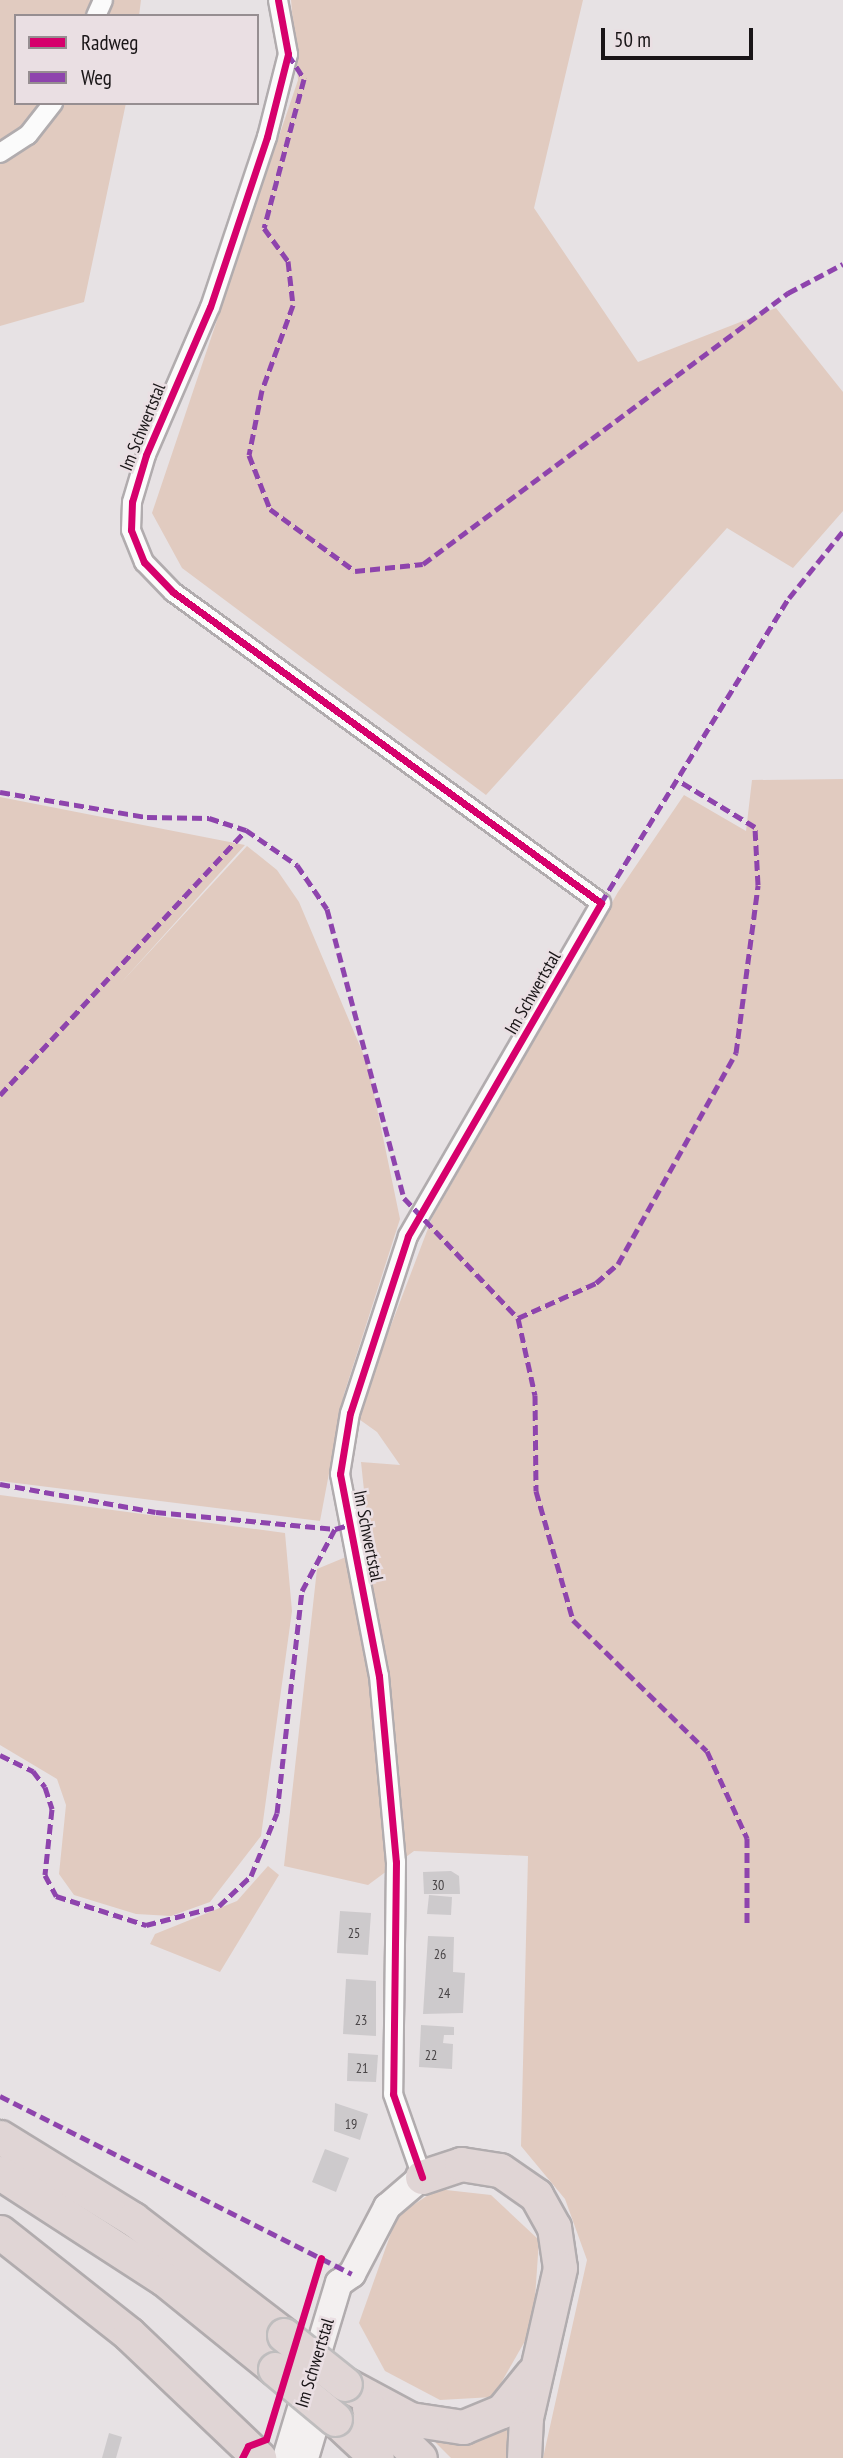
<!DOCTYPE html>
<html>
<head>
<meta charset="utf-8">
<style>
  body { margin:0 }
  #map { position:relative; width:843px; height:2458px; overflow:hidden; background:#e7e2e4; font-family:"PT Sans Narrow",sans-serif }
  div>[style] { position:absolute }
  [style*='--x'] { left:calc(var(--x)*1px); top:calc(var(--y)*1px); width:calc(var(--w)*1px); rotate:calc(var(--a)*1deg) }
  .green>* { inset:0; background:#e1cbc0 }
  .building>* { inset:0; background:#cdcacc }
  .roads { filter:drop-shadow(2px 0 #b1acae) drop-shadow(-2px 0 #b1acae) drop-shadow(0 2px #b1acae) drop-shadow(0 -2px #b1acae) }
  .street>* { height:18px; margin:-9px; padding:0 9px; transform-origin:9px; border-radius:9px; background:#fbfbfb }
  .secondary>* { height:26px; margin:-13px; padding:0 13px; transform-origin:13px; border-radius:13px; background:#f3f0f0 }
  .highway>* { height:33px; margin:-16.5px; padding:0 16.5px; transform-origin:16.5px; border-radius:16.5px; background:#e0d5d5 }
  .bridges { filter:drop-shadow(2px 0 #bfbdbe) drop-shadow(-2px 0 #bfbdbe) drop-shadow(0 2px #bfbdbe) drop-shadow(0 -2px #bfbdbe) }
  .highway-bridge>* { height:33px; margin:-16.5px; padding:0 16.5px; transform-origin:16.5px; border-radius:16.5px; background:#e0d5d5 }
  .quiet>* { height:5px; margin-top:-2.5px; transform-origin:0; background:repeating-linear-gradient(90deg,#8e44ad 0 10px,transparent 0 15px) }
  .cycleway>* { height:7px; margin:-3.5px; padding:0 3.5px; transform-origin:3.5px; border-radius:3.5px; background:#d6006c }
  span { translate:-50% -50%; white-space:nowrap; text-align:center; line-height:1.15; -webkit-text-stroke:5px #eadfe3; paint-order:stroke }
  .number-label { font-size:14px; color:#484446 }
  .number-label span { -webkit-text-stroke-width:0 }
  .street-label { font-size:18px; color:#191517 }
  .legend { position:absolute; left:14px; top:14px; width:245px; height:91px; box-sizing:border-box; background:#eadfe3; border:2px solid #968e91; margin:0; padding:9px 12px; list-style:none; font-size:21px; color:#191517 }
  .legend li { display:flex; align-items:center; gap:14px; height:35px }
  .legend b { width:35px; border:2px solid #968e91 }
  .scale { position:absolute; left:601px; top:28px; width:152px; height:32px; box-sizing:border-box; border:4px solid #191517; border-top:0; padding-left:9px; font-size:21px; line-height:24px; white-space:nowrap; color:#191517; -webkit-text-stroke:5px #eadfe3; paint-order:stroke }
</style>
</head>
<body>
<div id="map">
  <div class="green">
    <div style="clip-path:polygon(0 0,141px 0,139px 16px,16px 16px,16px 103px,126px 103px,84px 302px,0 326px)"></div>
    <div style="clip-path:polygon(291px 0,583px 0,534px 208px,638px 362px,776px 308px,843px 392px,843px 511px,793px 568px,727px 528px,486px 795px,182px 568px,152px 513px,298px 80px)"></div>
    <div style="clip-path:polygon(843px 779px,843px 2458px,543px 2458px,587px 2260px,565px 2199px,521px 2146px,528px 1856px,414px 1851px,368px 1885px,284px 1866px,317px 1569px,370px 1547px,361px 1462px,400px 1465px,377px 1432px,356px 1417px,432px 1218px,618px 892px,684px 795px,746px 831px,752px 780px)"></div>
    <div style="clip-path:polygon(0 797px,245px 845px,119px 985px,247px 846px,277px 870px,299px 902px,368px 1065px,400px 1219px,344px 1394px,320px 1521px,0 1481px)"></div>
    <div style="clip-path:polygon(0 1495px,285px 1533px,292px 1611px,261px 1836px,210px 1902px,171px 1916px,136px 1914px,74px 1895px,59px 1874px,66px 1805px,57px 1779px,0 1745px)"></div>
    <div style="clip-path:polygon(268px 1866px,279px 1875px,220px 1972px,150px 1944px,155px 1934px,237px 1901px)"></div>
    <div style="clip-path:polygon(437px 2189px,491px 2195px,539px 2240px,533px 2327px,493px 2397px,440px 2400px,385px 2371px,359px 2323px,397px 2216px)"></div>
    <div style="clip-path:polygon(507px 2414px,516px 2458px,451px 2458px,429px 2436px)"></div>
  </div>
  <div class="building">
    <div style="clip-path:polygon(451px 1871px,459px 1876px,460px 1894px,424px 1894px,423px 1872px)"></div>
    <div style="clip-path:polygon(429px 1895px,452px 1897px,451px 1915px,427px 1914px)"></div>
    <div style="clip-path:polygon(340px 1911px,371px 1913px,368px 1955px,337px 1953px)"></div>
    <div style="clip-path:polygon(428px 1936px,454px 1937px,453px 1972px,465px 1973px,463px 2013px,423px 2014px)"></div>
    <div style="clip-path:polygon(346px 1979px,376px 1981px,376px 2036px,343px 2034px)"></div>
    <div style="clip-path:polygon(421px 2025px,454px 2027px,454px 2035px,444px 2035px,443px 2043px,453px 2044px,452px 2069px,419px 2067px)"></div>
    <div style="clip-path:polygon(348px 2053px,378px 2055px,376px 2082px,347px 2081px)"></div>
    <div style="clip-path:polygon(335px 2103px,368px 2114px,360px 2140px,334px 2131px)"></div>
    <div style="clip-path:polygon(325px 2149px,349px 2158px,336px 2192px,312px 2182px)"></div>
    <div style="clip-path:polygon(109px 2433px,122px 2437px,116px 2458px,102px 2458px)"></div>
  </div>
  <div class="roads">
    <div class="street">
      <div style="--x:278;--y:0;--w:55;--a:79.5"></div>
      <div style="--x:288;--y:54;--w:86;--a:104.2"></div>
      <div style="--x:267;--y:137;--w:179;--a:108.5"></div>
      <div style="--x:210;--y:307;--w:161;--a:113.4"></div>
      <div style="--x:146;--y:455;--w:49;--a:106.6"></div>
      <div style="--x:132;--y:502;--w:28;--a:92"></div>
      <div style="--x:131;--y:530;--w:35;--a:68"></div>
      <div style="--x:144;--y:562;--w:42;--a:46"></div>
      <div style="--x:173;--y:592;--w:529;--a:36"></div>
      <div style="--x:601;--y:903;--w:385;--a:120.1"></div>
      <div style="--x:408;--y:1236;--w:186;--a:108.1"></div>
      <div style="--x:350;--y:1413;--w:62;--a:99.3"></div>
      <div style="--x:340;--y:1474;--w:206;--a:79.1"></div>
      <div style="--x:379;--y:1676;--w:187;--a:84.8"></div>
      <div style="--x:396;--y:1862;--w:232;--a:90.7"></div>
      <div style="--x:393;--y:2094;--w:88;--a:70.7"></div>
      <div style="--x:96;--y:16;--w:17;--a:-66"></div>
      <div style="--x:0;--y:153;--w:33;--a:-33"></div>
      <div style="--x:28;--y:135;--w:41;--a:-52"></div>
    </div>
    <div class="secondary">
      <div style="--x:286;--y:2458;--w:183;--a:-73.2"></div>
      <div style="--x:339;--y:2283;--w:16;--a:-35"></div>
      <div style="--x:352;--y:2274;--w:76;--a:-62.4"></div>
      <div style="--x:387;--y:2207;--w:46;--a:-40.6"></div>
      <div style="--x:305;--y:2458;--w:67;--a:-73.5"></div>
    </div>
    <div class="highway">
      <div style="--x:0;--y:2137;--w:156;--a:31.7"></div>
      <div style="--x:133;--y:2219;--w:190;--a:37.5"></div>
      <div style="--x:0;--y:2173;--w:195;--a:32.9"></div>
      <div style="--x:164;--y:2279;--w:143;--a:39"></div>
      <div style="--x:422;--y:2177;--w:41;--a:-18.4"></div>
      <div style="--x:461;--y:2164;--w:39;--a:9"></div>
      <div style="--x:500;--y:2170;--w:44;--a:34.8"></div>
      <div style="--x:536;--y:2195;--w:37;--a:61"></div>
      <div style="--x:554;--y:2227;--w:41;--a:81.7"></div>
      <div style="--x:560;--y:2268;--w:154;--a:102.8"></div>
      <div style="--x:526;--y:2418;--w:40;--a:92.9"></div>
      <div style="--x:0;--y:2232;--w:164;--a:38.3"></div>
      <div style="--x:129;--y:2334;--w:180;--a:43.6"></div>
      <div style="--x:345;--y:2384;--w:74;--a:28.3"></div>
      <div style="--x:410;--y:2419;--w:54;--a:8.6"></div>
      <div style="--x:463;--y:2427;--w:42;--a:-22.3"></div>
      <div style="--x:502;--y:2411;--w:48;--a:-51"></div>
      <div style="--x:369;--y:2408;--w:71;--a:44.4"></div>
      <div style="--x:335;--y:2419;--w:57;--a:42.9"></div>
    </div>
  </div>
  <div class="bridges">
    <div class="highway-bridge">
      <div style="--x:284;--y:2335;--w:78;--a:38.8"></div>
      <div style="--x:275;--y:2369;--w:78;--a:39.8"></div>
    </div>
  </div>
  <div class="quiet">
    <div style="--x:288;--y:54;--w:30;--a:57"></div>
    <div style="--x:304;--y:79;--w:154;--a:105"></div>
    <div style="--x:264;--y:228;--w:41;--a:54"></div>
    <div style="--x:288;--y:261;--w:44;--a:83.5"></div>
    <div style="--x:293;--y:305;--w:90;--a:110"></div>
    <div style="--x:262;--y:390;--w:66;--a:101.3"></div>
    <div style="--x:249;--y:455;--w:58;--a:68.7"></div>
    <div style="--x:270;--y:509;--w:105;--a:36.1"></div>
    <div style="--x:355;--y:571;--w:68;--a:-5.9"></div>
    <div style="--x:423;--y:564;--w:455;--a:-36.6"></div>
    <div style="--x:788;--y:293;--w:62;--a:-27.8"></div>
    <div style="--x:0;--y:792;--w:149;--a:9.7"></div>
    <div style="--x:147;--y:817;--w:62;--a:0.9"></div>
    <div style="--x:209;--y:818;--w:39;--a:18"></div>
    <div style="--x:246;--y:830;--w:62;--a:34.5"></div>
    <div style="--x:297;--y:865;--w:53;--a:55.7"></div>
    <div style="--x:327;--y:909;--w:299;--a:75.1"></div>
    <div style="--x:404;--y:1198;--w:166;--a:46.5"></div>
    <div style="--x:518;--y:1318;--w:85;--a:-24.2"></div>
    <div style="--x:596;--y:1283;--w:29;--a:-41"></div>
    <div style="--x:618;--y:1264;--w:242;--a:-60.8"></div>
    <div style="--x:736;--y:1053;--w:169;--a:-82.5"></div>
    <div style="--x:758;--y:885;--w:58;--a:-93"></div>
    <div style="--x:755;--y:827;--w:87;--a:-148.7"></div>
    <div style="--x:601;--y:903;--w:358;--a:-58.4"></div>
    <div style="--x:789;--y:598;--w:86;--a:-51.1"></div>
    <div style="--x:0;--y:1095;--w:362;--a:-47.1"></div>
    <div style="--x:518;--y:1318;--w:79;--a:77.6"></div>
    <div style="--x:535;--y:1395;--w:96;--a:89.4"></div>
    <div style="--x:536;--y:1491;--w:134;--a:74"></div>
    <div style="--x:573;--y:1620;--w:187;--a:44.4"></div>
    <div style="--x:707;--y:1751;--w:96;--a:65.3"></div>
    <div style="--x:747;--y:1838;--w:89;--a:90"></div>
    <div style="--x:0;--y:1484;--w:158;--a:10.2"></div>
    <div style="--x:156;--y:1512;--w:180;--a:5.4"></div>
    <div style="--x:0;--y:1755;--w:37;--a:26"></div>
    <div style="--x:33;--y:1771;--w:20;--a:53"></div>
    <div style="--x:45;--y:1787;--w:23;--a:72"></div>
    <div style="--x:52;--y:1809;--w:66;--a:96.1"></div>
    <div style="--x:45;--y:1875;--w:24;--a:62"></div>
    <div style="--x:56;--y:1896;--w:95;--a:17.9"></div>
    <div style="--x:146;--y:1925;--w:75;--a:-14.6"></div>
    <div style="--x:219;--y:1906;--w:44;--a:-43.2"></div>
    <div style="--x:251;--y:1876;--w:68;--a:-67.6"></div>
    <div style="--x:277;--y:1813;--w:223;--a:-83.6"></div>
    <div style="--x:302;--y:1591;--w:70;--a:-62"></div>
    <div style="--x:335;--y:1529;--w:15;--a:-16"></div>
    <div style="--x:0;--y:2096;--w:394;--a:26.8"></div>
  </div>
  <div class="cycleway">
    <div style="--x:278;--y:0;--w:55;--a:79.5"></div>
    <div style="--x:288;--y:54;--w:86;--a:104.2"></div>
    <div style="--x:267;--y:137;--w:179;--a:108.5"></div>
    <div style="--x:210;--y:307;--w:161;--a:113.4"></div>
    <div style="--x:146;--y:455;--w:49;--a:106.6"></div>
    <div style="--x:132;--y:502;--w:28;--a:92"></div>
    <div style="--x:131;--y:530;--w:35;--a:68"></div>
    <div style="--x:144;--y:562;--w:42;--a:46"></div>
    <div style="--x:173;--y:592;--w:529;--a:36"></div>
    <div style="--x:601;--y:903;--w:385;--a:120.1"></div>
    <div style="--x:408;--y:1236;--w:186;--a:108.1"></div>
    <div style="--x:350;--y:1413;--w:62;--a:99.3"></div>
    <div style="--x:340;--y:1474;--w:206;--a:79.1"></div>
    <div style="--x:379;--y:1676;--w:187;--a:84.8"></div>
    <div style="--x:396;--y:1862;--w:232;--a:90.7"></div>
    <div style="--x:393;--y:2094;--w:88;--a:70.7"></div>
    <div style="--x:242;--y:2458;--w:13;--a:-63"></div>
    <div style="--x:248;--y:2446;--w:19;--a:-21"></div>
    <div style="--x:266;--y:2439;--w:189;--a:-73.1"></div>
  </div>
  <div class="number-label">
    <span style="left:438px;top:1885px">30</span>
    <span style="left:354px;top:1933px">25</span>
    <span style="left:440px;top:1954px">26</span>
    <span style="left:444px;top:1993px">24</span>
    <span style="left:361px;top:2020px">23</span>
    <span style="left:431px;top:2055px">22</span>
    <span style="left:362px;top:2068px">21</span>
    <span style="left:351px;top:2124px">19</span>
  </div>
  <div class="street-label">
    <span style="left:143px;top:427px;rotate:-68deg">Im Schwertstal</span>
    <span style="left:533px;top:993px;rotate:-60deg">Im Schwertstal</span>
    <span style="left:368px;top:1536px;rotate:79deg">Im Schwertstal</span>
    <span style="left:315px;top:2363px;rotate:-73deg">Im Schwertstal</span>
  </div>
  <ul class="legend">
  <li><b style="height:9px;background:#d6006c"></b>Radweg</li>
  <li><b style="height:9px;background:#8e44ad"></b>Weg</li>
  </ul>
  <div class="scale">50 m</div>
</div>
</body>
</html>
